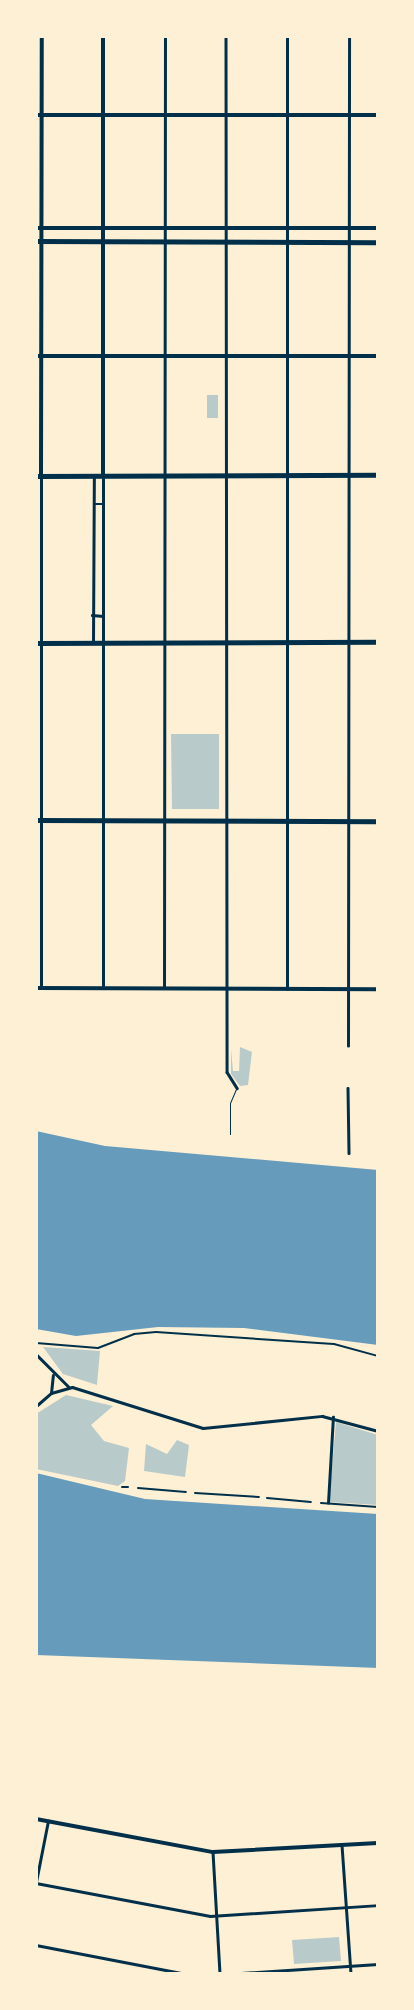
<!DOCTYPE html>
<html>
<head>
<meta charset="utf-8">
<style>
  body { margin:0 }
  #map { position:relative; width:414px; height:2010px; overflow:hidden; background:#fdf0d5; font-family:"Zilla Slab",serif }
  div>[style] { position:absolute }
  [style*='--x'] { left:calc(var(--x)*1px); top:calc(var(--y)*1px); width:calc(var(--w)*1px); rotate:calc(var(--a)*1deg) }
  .green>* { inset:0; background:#b9caca }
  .water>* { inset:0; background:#669bbc }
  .service>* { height:1px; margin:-0.5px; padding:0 0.5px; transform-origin:0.5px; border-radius:0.5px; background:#003049 }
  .pedestrian>* { height:2px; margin:-1px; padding:0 1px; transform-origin:1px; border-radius:1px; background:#003049 }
  .minor>* { height:2.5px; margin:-1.25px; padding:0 1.25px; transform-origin:1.25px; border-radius:1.25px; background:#003049 }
  .tertiary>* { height:3px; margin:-1.5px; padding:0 1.5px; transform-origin:1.5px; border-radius:1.5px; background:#003049 }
  .secondary>* { height:4px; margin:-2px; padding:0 2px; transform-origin:2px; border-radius:2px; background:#003049 }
  .primary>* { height:4.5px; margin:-2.25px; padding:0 2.25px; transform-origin:2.25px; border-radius:2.25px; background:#003049 }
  span { translate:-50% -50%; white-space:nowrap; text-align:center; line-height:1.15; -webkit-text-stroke:4.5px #fdf0d5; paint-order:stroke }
  .frame { position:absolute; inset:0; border:38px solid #fdf0d5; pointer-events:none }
</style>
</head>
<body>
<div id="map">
  <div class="green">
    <div style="clip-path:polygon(207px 395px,218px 395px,218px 418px,207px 418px)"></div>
    <div style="clip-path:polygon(171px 734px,219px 734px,219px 809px,172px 809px)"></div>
    <div style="clip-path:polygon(240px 1047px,252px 1052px,248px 1085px,240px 1086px,231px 1074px,231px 1049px,233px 1071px,239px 1071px)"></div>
    <div style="clip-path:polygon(43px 1347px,100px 1351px,97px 1385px,63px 1374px)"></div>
    <div style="clip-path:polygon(66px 1395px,113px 1406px,91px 1425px,104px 1441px,129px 1448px,125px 1481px,118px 1486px,36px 1469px,36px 1414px)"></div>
    <div style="clip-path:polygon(336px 1422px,378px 1435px,378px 1505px,329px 1502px)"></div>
    <div style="clip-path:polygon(177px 1440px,189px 1445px,185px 1477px,144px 1471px,146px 1444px,167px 1454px)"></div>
    <div style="clip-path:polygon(339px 1937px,341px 1961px,294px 1964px,292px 1940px)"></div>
  </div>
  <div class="water">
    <div style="clip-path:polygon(36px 1131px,105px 1146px,378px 1170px,378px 1345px,244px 1328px,158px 1327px,76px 1336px,36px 1329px)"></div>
    <div style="clip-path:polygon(36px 1473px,145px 1499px,378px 1514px,378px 1668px,36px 1655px)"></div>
  </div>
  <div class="service">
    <div style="--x:230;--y:1134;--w:31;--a:-90"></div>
    <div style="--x:230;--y:1103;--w:15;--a:-67"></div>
  </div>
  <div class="pedestrian">
    <div style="--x:36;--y:1343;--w:62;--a:4.6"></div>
    <div style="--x:98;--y:1348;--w:39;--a:-21"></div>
    <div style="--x:134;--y:1334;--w:22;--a:-5"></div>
    <div style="--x:156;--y:1332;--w:178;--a:3.9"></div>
    <div style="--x:334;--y:1344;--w:46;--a:15.3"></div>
    <div style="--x:122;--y:1487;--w:6;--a:0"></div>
    <div style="--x:138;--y:1488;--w:48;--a:4.8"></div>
    <div style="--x:195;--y:1493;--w:64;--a:3.6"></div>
    <div style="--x:267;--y:1498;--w:44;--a:5.2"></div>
    <div style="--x:321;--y:1503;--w:57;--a:4"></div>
  </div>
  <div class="minor">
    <div style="--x:226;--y:36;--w:1036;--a:89.94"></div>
    <div style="--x:227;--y:1072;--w:19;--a:58"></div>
    <div style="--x:94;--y:504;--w:9;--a:0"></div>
    <div style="--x:92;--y:615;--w:11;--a:5"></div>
    <div style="--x:93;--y:642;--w:166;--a:-89.7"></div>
    <div style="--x:164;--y:988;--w:952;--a:-89.94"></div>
    <div style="--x:287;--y:989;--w:953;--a:-90"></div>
    <div style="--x:348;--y:1046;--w:1010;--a:-89.94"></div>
    <div style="--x:348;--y:1088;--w:65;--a:89.1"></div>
    <div style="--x:36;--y:1354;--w:47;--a:45"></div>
    <div style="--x:328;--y:1503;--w:86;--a:-86.7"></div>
    <div style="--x:342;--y:1845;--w:129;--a:86"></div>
    <div style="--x:213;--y:1852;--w:122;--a:86.7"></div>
    <div style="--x:36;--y:1882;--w:62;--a:-78.9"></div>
    <div style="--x:36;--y:1883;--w:177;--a:10.7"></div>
    <div style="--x:210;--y:1916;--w:168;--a:-3.7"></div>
    <div style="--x:36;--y:1945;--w:154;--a:10.9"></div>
    <div style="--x:226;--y:1974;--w:152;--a:-3.8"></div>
  </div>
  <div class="tertiary">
    <div style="--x:41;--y:476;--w:512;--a:90"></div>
    <div style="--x:103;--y:476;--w:512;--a:90"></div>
    <div style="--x:51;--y:1393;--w:18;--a:-84"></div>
    <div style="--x:36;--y:1406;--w:20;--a:-41"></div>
    <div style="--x:51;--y:1393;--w:22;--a:-16"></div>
    <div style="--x:72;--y:1387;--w:137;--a:17.4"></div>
    <div style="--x:203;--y:1428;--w:120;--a:-5.8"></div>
    <div style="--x:322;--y:1416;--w:58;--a:15"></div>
  </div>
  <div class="secondary">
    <div style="--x:36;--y:115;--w:342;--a:0"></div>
    <div style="--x:36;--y:356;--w:342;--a:0"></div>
    <div style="--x:41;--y:476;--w:440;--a:-89.9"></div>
    <div style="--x:103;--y:476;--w:440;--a:-90"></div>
    <div style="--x:36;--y:988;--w:342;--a:0.2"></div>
    <div style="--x:36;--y:1819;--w:180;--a:10.6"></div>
    <div style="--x:213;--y:1852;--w:165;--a:-3.1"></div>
  </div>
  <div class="primary">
    <div style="--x:36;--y:228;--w:342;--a:0"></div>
    <div style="--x:36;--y:241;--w:342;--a:0.2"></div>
    <div style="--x:36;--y:476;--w:342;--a:-0.2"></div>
    <div style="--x:36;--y:643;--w:342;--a:-0.2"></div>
    <div style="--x:36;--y:820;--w:342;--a:0.2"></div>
  </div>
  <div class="frame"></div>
</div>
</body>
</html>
